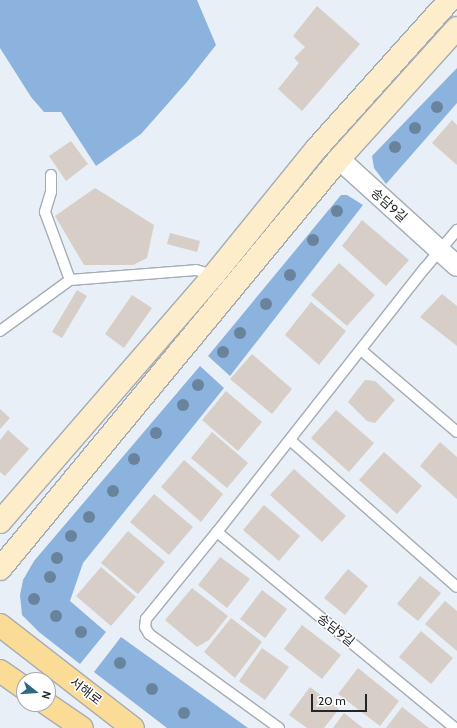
<!DOCTYPE html>
<html>
<head>
<meta charset="utf-8">
<style>
  body { margin:0 }
  #map { position:relative; width:457px; height:728px; overflow:hidden; background:#e8eff7; font-family:Cabin,"Noto Sans KR",sans-serif }
  div>[style] { position:absolute }
  [style*='--x'] { left:calc(var(--x)*1px); top:calc(var(--y)*1px); width:calc(var(--w)*1px); rotate:calc(var(--a)*1deg) }
  .forest>* { inset:0; background:#8cb2de }
  .building>* { inset:0; background:#d6cec7 }
  .roads { filter:drop-shadow(1px 0 #a6acb4) drop-shadow(-1px 0 #a6acb4) drop-shadow(0 1px #a6acb4) drop-shadow(0 -1px #a6acb4) }
  .service>* { height:10px; margin:-5px; padding:0 5px; transform-origin:5px; border-radius:5px; background:#fff }
  .minor>* { height:20px; margin:-10px; padding:0 10px; transform-origin:10px; border-radius:10px; background:#fff }
  .secondary>* { height:22px; margin:-11px; padding:0 11px; transform-origin:11px; border-radius:11px; background:#fdedcb }
  .primary>* { height:22px; margin:-11px; padding:0 11px; transform-origin:11px; border-radius:11px; background:#fbdc97 }
  .trees>* { width:12px; height:12px; margin:-6px; border-radius:50%; background:#6a839d }
  span { translate:-50% -50%; white-space:nowrap; text-align:center; line-height:1.15; -webkit-text-stroke:3px #fff; paint-order:stroke }
  .street-label { font-size:13px; color:#232629 }
  .north { position:absolute; left:16px; top:672px; width:40px; height:40px; box-sizing:border-box; background:#fff; border:1px solid #a7a8a9; border-radius:50%; rotate:107deg; font-size:11px; font-weight:700; line-height:16px; text-align:center; color:#232629 }
  .north::after { content:''; display:block; margin:auto; width:14px; height:18px; background:#2f6a82; clip-path:polygon(50% 0,100% 100%,50% 72%,0 100%) }
  .scale { position:absolute; left:311px; top:694px; width:56px; height:18px; box-sizing:border-box; border:2px solid #232629; border-top:0; padding-left:5px; font-size:12px; line-height:14px; white-space:nowrap; color:#232629; -webkit-text-stroke:3px #fff; paint-order:stroke }
</style>
</head>
<body>
<div id="map">
  <div class="forest">
    <div style="clip-path:polygon(0 0,197px 0,216px 45px,186px 83px,141px 134px,96px 166px,61px 112px,44px 112px,31px 97px,0 48px)"></div>
    <div style="clip-path:polygon(457px 68px,457px 103px,386px 184px,374px 168px,372px 156px)"></div>
    <div style="clip-path:polygon(341px 195px,347px 195px,363px 205px,230px 376px,208px 356px)"></div>
    <div style="clip-path:polygon(200px 366px,224px 388px,83px 563px,70px 601px,106px 632px,80px 664px,39px 632px,22px 615px,20px 595px,23px 580px,34px 561px)"></div>
    <div style="clip-path:polygon(121px 637px,248px 728px,167px 728px,94px 672px)"></div>
  </div>
  <div class="building">
    <div style="clip-path:polygon(317px 6px,360px 44px,302px 111px,278px 89px,299px 63px,294px 58px,305px 47px,293px 36px)"></div>
    <div style="clip-path:polygon(452px 120px,457px 125px,457px 165px,432px 143px)"></div>
    <div style="clip-path:polygon(71px 141px,88px 164px,66px 181px,49px 156px)"></div>
    <div style="clip-path:polygon(95px 188px,154px 225px,147px 258px,133px 265px,84px 265px,55px 216px)"></div>
    <div style="clip-path:polygon(362px 220px,409px 260px,386px 286px,342px 246px)"></div>
    <div style="clip-path:polygon(170px 233px,200px 241px,197px 252px,167px 244px)"></div>
    <div style="clip-path:polygon(339px 263px,375px 295px,347px 326px,311px 295px)"></div>
    <div style="clip-path:polygon(77px 290px,87px 296px,62px 338px,52px 332px)"></div>
    <div style="clip-path:polygon(442px 294px,457px 306px,457px 346px,420px 317px)"></div>
    <div style="clip-path:polygon(132px 295px,152px 308px,124px 348px,105px 334px)"></div>
    <div style="clip-path:polygon(311px 302px,346px 331px,319px 365px,285px 335px)"></div>
    <div style="clip-path:polygon(252px 354px,292px 389px,272px 414px,230px 379px)"></div>
    <div style="clip-path:polygon(365px 380px,375px 381px,395px 400px,375px 423px,367px 421px,348px 402px)"></div>
    <div style="clip-path:polygon(226px 391px,262px 422px,238px 451px,202px 420px)"></div>
    <div style="clip-path:polygon(0 409px,10px 418px,0 429px)"></div>
    <div style="clip-path:polygon(336px 410px,374px 443px,349px 472px,311px 438px)"></div>
    <div style="clip-path:polygon(8px 430px,29px 449px,5px 476px,0 472px,0 440px)"></div>
    <div style="clip-path:polygon(212px 432px,248px 463px,227px 488px,191px 458px)"></div>
    <div style="clip-path:polygon(440px 442px,457px 457px,457px 499px,420px 466px)"></div>
    <div style="clip-path:polygon(384px 452px,422px 486px,397px 514px,359px 480px)"></div>
    <div style="clip-path:polygon(184px 460px,223px 494px,201px 522px,161px 487px)"></div>
    <div style="clip-path:polygon(294px 469px,346px 516px,322px 542px,270px 495px)"></div>
    <div style="clip-path:polygon(154px 494px,193px 527px,169px 555px,130px 522px)"></div>
    <div style="clip-path:polygon(264px 505px,300px 536px,279px 561px,243px 530px)"></div>
    <div style="clip-path:polygon(128px 531px,165px 562px,138px 594px,101px 563px)"></div>
    <div style="clip-path:polygon(220px 557px,250px 579px,227px 608px,198px 585px)"></div>
    <div style="clip-path:polygon(101px 567px,136px 597px,111px 626px,76px 596px)"></div>
    <div style="clip-path:polygon(348px 569px,368px 586px,345px 615px,324px 598px)"></div>
    <div style="clip-path:polygon(420px 576px,441px 593px,418px 621px,397px 604px)"></div>
    <div style="clip-path:polygon(192px 588px,228px 616px,209px 640px,197px 647px,165px 620px)"></div>
    <div style="clip-path:polygon(262px 590px,287px 609px,265px 638px,240px 619px)"></div>
    <div style="clip-path:polygon(445px 601px,457px 611px,457px 651px,425px 624px)"></div>
    <div style="clip-path:polygon(231px 618px,262px 642px,235px 678px,204px 652px)"></div>
    <div style="clip-path:polygon(302px 625px,341px 655px,322px 679px,284px 649px)"></div>
    <div style="clip-path:polygon(421px 631px,453px 658px,431px 684px,399px 657px)"></div>
    <div style="clip-path:polygon(262px 648px,289px 667px,265px 700px,239px 681px)"></div>
    <div style="clip-path:polygon(358px 668px,399px 701px,380px 726px,338px 694px)"></div>
    <div style="clip-path:polygon(310px 687px,339px 709px,324px 728px,307px 728px,289px 715px)"></div>
    <div style="clip-path:polygon(402px 707px,429px 728px,386px 728px)"></div>
    <div style="clip-path:polygon(344px 713px,363px 728px,333px 728px)"></div>
  </div>
  <div class="roads">
    <div class="service">
      <div style="--x:51;--y:175;--w:17;--a:90"></div>
      <div style="--x:51;--y:192;--w:21;--a:107"></div>
      <div style="--x:45;--y:212;--w:72;--a:69.8"></div>
      <div style="--x:0;--y:331;--w:87;--a:-36.1"></div>
      <div style="--x:70;--y:280;--w:126;--a:-4.5"></div>
      <div style="--x:196;--y:270;--w:19;--a:16"></div>
      <div style="--x:361;--y:350;--w:126;--a:40.5"></div>
      <div style="--x:290;--y:440;--w:222;--a:41.4"></div>
      <div style="--x:217;--y:532;--w:308;--a:39.5"></div>
      <div style="--x:279;--y:728;--w:160;--a:-144.1"></div>
      <div style="--x:149;--y:634;--w:8;--a:-120"></div>
      <div style="--x:145;--y:627;--w:8;--a:-83"></div>
      <div style="--x:146;--y:619;--w:112;--a:-50.8"></div>
      <div style="--x:217;--y:532;--w:336;--a:-51.8"></div>
      <div style="--x:425;--y:268;--w:50;--a:-49.9"></div>
    </div>
    <div class="minor">
      <div style="--x:339;--y:159;--w:159;--a:42.2"></div>
    </div>
    <div class="secondary">
      <div style="--x:0;--y:522;--w:327;--a:-49.1"></div>
      <div style="--x:214;--y:275;--w:164;--a:-51"></div>
      <div style="--x:317;--y:148;--w:199;--a:-48.1"></div>
      <div style="--x:0;--y:569;--w:532;--a:-50.42"></div>
      <div style="--x:339;--y:159;--w:176;--a:-48"></div>
    </div>
    <div class="primary">
      <div style="--x:0;--y:625;--w:168;--a:37.8"></div>
      <div style="--x:0;--y:671;--w:29;--a:35"></div>
      <div style="--x:47;--y:704;--w:42;--a:34.4"></div>
    </div>
  </div>
  <div class="trees">
    <div style="left:437px;top:107px"></div>
    <div style="left:415px;top:128px"></div>
    <div style="left:395px;top:147px"></div>
    <div style="left:337px;top:211px"></div>
    <div style="left:313px;top:240px"></div>
    <div style="left:290px;top:275px"></div>
    <div style="left:266px;top:304px"></div>
    <div style="left:240px;top:333px"></div>
    <div style="left:223px;top:352px"></div>
    <div style="left:198px;top:385px"></div>
    <div style="left:183px;top:405px"></div>
    <div style="left:156px;top:433px"></div>
    <div style="left:134px;top:459px"></div>
    <div style="left:113px;top:491px"></div>
    <div style="left:89px;top:517px"></div>
    <div style="left:71px;top:536px"></div>
    <div style="left:57px;top:558px"></div>
    <div style="left:50px;top:577px"></div>
    <div style="left:34px;top:599px"></div>
    <div style="left:56px;top:616px"></div>
    <div style="left:81px;top:632px"></div>
    <div style="left:120px;top:663px"></div>
    <div style="left:152px;top:689px"></div>
    <div style="left:184px;top:713px"></div>
  </div>
  <div class="street-label">
    <span style="left:389px;top:205px;rotate:42deg">송담9길</span>
    <span style="left:336px;top:630px;rotate:39deg">송담9길</span>
    <span style="left:86px;top:691px;rotate:38deg">서해로</span>
  </div>
  <div class="north">N</div>
  <div class="scale">20 m</div>
</div>
</body>
</html>
